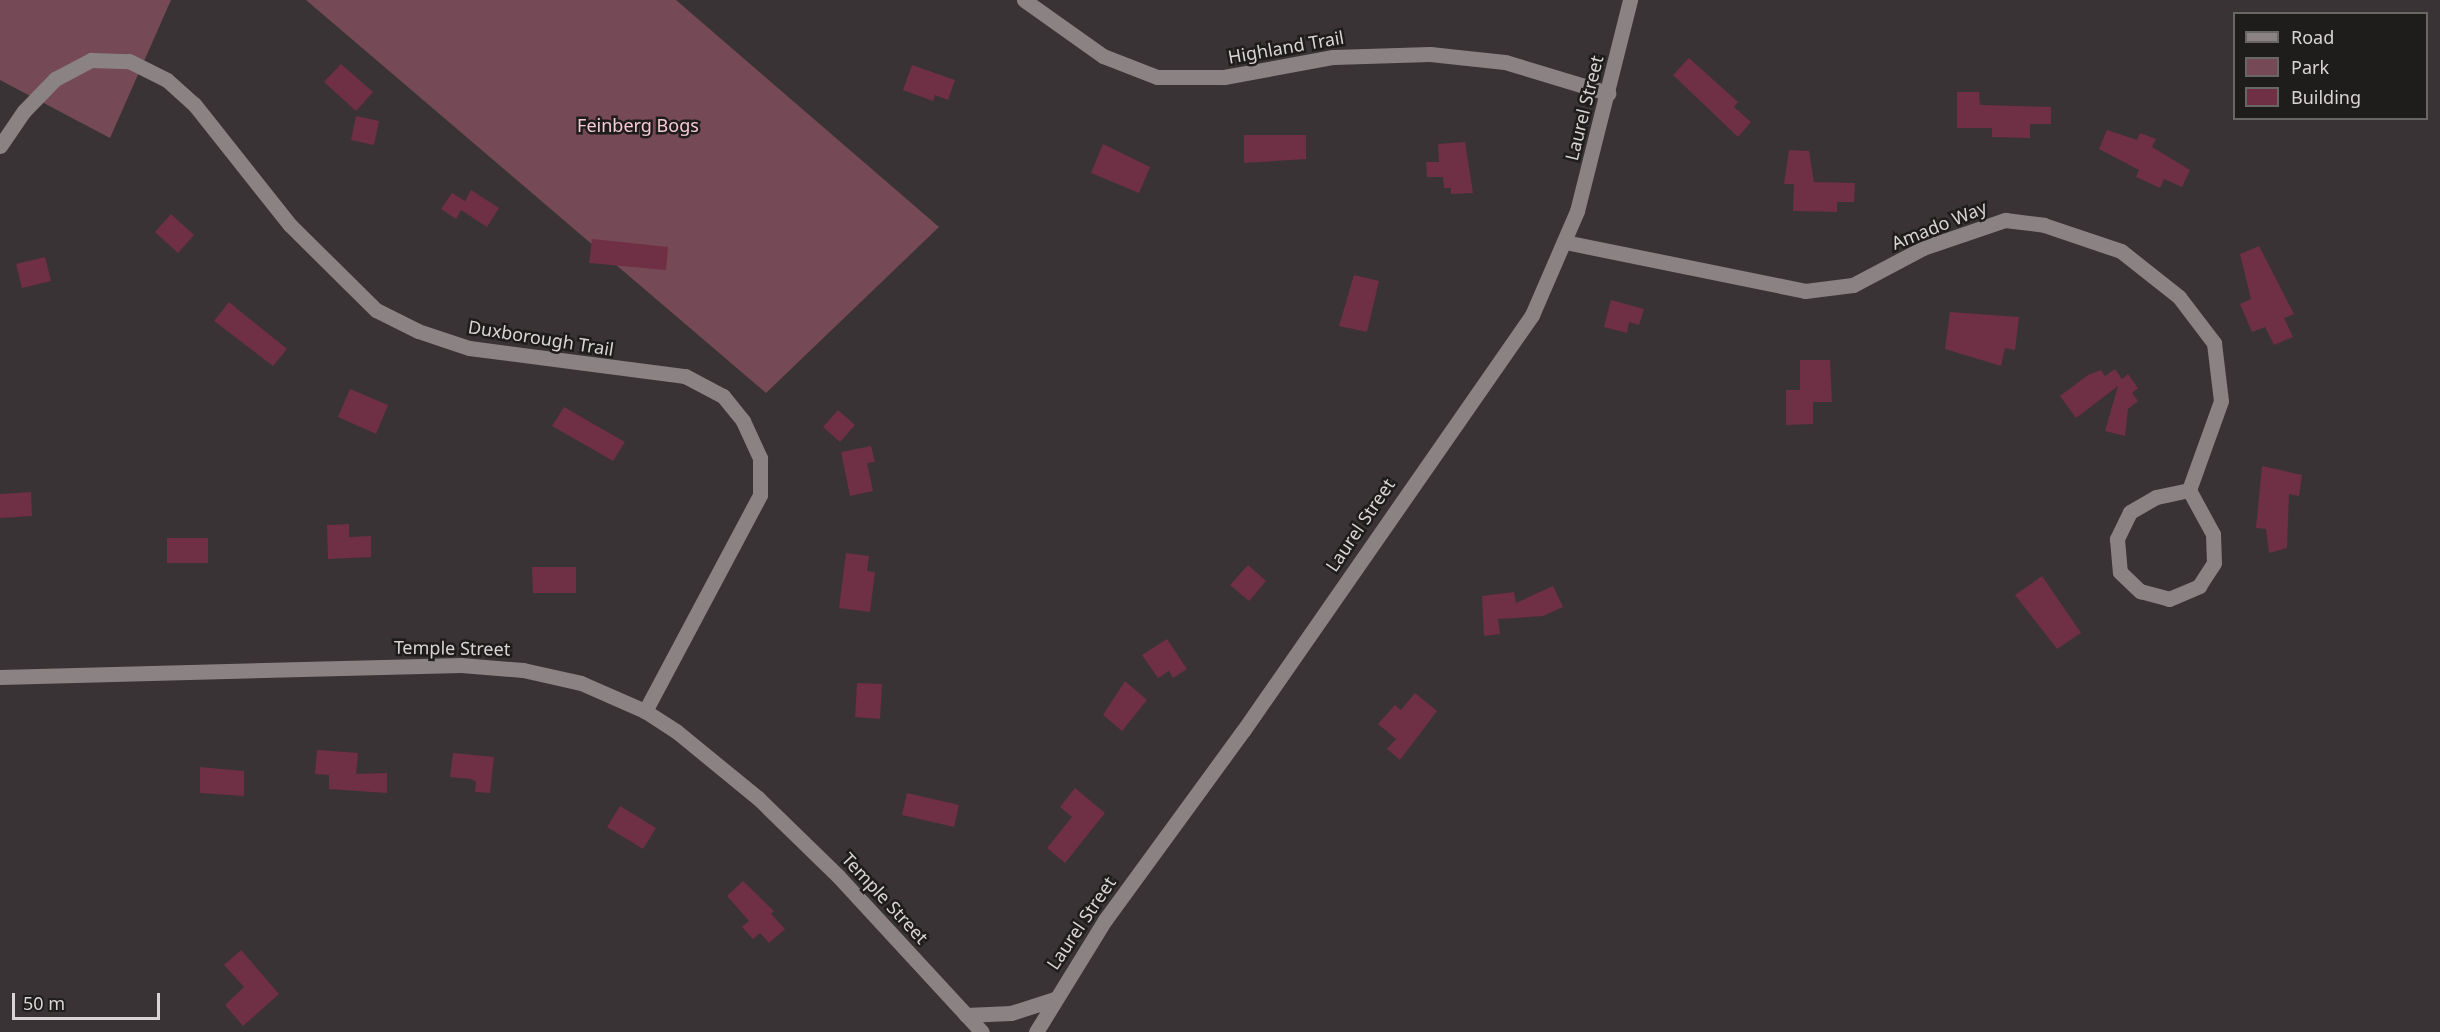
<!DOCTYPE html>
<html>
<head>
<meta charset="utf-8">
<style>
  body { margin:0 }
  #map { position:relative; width:2440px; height:1032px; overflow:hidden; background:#3a3335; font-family:"Noto Sans",sans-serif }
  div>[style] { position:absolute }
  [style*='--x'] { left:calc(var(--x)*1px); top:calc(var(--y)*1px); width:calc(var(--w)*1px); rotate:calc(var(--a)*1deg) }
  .green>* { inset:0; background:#754955 }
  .building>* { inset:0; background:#6f2f44 }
  .minor>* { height:15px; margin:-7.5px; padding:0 7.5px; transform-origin:7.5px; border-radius:7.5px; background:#8a8283 }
  .secondary>* { height:15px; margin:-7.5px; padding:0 7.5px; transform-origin:7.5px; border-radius:7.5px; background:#8a8283 }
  span { translate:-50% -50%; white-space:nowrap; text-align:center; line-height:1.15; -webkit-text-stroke:5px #1f1c1c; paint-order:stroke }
  .street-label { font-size:18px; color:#d9d5d6 }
  .park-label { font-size:18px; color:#f6cbd6 }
  .legend { position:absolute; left:2233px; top:12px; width:195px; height:108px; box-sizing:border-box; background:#1f1c1c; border:2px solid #696666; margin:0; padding:8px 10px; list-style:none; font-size:18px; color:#d9d5d6 }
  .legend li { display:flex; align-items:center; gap:12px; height:30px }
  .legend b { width:30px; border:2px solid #696666 }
  .scale { position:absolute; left:12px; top:993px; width:148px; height:27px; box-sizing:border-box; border:3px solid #d9d5d6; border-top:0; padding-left:8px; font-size:18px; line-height:21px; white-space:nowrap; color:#d9d5d6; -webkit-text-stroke:4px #1f1c1c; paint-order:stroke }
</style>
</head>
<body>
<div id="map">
  <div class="green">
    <div style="clip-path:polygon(0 0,171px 0,110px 138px,0 80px)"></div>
    <div style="clip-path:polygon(306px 0,676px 0,939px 227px,766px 393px)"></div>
  </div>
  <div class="building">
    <div style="clip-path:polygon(1689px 58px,1738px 102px,1734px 107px,1751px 122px,1738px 137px,1673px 75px)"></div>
    <div style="clip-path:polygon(341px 64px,373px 92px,356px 111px,324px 82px)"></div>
    <div style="clip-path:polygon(912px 65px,955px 80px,948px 100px,935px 95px,933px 101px,903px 90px)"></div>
    <div style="clip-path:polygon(1957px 92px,1979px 92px,1980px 105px,2051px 107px,2051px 124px,2030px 124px,2030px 138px,1992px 137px,1992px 128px,1957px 128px)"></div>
    <div style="clip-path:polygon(356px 116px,379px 121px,374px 145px,351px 140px)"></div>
    <div style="clip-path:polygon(2107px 130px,2137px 140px,2140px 133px,2156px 139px,2152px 147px,2190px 170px,2182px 187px,2164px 179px,2160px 188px,2136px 177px,2139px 170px,2099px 149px)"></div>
    <div style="clip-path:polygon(1244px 135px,1306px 135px,1306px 159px,1244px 163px)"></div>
    <div style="clip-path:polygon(1465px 142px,1473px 193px,1451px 194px,1451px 188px,1444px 188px,1443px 177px,1427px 177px,1426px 162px,1439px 162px,1438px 144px)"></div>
    <div style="clip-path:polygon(1103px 144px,1150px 167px,1139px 193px,1091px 173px)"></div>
    <div style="clip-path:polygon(1789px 150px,1809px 151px,1814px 182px,1855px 183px,1854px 202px,1837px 202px,1837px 212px,1793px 211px,1794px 184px,1784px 184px)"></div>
    <div style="clip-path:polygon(471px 190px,499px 208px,487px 227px,461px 210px,456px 219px,441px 209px,452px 193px,465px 201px)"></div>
    <div style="clip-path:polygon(171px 214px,194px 235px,178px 253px,155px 232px)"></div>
    <div style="clip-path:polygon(592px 239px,668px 247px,666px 270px,589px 263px)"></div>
    <div style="clip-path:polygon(2259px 246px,2294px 314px,2284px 318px,2293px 337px,2274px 345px,2265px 327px,2252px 332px,2240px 304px,2251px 299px,2240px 254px)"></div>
    <div style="clip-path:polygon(45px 257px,51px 281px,22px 288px,16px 264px)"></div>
    <div style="clip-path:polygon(1354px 275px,1379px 281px,1367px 332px,1339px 326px)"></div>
    <div style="clip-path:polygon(1611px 300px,1644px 309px,1639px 325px,1629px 322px,1627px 333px,1604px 327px)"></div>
    <div style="clip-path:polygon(229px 302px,287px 349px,273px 366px,214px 321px)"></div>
    <div style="clip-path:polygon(1950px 312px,2019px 317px,2015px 350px,2005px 348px,2001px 366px,1945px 349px)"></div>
    <div style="clip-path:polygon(1800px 360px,1830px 360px,1832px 402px,1813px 402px,1813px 424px,1786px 425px,1786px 390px,1800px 390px)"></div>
    <div style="clip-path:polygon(2115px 369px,2122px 379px,2128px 374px,2138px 388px,2132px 393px,2138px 401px,2128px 409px,2125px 436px,2105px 431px,2118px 386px,2076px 418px,2060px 396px,2088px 375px,2101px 370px,2105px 376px)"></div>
    <div style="clip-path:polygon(350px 389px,388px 405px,376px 434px,338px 417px)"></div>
    <div style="clip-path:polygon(564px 407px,625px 442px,613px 461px,552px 426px)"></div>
    <div style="clip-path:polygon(838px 410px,855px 425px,840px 442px,823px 427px)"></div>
    <div style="clip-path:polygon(871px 446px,875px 462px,867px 463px,873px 491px,850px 496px,841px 452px)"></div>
    <div style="clip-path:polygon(2262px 466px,2302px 475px,2299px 496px,2289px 494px,2287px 548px,2269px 553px,2266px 529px,2256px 528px)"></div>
    <div style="clip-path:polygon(31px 492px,32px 516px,0 518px,0 494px)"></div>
    <div style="clip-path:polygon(349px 524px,349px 537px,371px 536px,371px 557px,328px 559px,327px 525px)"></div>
    <div style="clip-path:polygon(167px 538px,208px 538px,208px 563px,167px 563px)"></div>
    <div style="clip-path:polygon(846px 553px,869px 556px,867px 571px,875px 572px,870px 612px,839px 608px)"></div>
    <div style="clip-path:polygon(1248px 565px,1266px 581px,1249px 601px,1230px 585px)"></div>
    <div style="clip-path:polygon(532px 567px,576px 567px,576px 593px,533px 593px)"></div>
    <div style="clip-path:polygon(2042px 576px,2081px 633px,2057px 649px,2015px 595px)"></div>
    <div style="clip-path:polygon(1553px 586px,1563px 607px,1543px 616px,1498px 619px,1500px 634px,1484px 636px,1482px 596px,1514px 592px,1516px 603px)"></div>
    <div style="clip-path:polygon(1167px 639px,1187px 669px,1173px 678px,1169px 671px,1158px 678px,1142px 655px)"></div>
    <div style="clip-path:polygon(1125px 681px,1147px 700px,1122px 731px,1103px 715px)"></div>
    <div style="clip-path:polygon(857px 683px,882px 684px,880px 719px,855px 717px)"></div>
    <div style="clip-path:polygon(1415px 693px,1437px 711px,1400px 760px,1387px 749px,1396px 739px,1378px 724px,1395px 705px,1401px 710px)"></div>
    <div style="clip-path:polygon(317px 750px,358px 753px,356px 774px,387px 773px,387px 793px,329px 789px,329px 775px,315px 774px)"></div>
    <div style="clip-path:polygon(453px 753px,494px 757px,490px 793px,475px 792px,476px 782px,471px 779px,450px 777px)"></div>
    <div style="clip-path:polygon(200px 767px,244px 771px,244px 796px,200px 793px)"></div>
    <div style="clip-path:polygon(1075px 788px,1105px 813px,1065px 863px,1047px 848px,1072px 817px,1060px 807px)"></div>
    <div style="clip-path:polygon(907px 793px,959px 805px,954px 827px,902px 815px)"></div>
    <div style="clip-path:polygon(620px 806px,656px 828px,643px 849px,607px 827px)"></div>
    <div style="clip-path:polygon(743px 881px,774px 911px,771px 914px,785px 929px,769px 943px,760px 933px,753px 939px,742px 927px,749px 921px,727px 896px)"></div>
    <div style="clip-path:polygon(241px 950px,279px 994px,243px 1026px,225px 1005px,244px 987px,224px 965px)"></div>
  </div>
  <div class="minor">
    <div style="--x:1024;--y:0;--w:97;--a:35.3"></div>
    <div style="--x:1103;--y:56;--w:58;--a:21.3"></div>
    <div style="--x:1157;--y:77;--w:67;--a:0"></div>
    <div style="--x:1224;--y:77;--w:111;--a:-10.4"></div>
    <div style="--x:1333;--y:57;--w:97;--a:-1.8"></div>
    <div style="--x:1430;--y:54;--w:75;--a:6.1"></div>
    <div style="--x:1505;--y:62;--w:108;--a:16.8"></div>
    <div style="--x:0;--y:146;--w:42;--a:-55.6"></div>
    <div style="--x:24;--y:111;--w:45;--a:-45.9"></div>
    <div style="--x:55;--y:79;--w:41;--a:-27.8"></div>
    <div style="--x:91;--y:60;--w:38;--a:2"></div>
    <div style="--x:129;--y:61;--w:42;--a:26.6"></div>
    <div style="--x:167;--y:80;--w:36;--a:42"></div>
    <div style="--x:194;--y:104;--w:154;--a:51.6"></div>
    <div style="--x:290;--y:225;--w:121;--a:44.7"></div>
    <div style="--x:376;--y:310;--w:47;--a:26.6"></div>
    <div style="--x:418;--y:331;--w:54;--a:18.4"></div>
    <div style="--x:469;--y:348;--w:218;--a:7.4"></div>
    <div style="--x:685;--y:376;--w:43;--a:27.8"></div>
    <div style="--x:723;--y:396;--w:32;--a:51"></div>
    <div style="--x:743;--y:421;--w:41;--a:65.3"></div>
    <div style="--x:760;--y:458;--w:37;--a:90"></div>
    <div style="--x:760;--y:495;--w:245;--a:118"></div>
    <div style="--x:1565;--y:242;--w:245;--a:11.5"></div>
    <div style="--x:1805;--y:291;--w:48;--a:-7.1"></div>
    <div style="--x:1853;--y:285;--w:79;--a:-27.9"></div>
    <div style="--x:1923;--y:248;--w:87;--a:-18.9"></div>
    <div style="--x:2005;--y:220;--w:39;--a:7"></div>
    <div style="--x:2044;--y:225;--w:81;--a:18.7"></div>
    <div style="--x:2121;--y:251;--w:74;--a:38.4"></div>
    <div style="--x:2179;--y:297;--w:58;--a:52.7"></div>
    <div style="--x:2214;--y:343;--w:58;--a:83.1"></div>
    <div style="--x:2221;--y:401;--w:95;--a:109.8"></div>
    <div style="--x:2189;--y:490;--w:34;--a:168"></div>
    <div style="--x:2156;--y:497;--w:30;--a:150"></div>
    <div style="--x:2130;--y:512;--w:30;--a:116"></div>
    <div style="--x:2117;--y:539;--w:33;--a:85"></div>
    <div style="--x:2120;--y:572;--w:28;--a:44"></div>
    <div style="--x:2140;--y:591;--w:30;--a:15"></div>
    <div style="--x:2169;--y:599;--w:33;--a:-23"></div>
    <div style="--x:2199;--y:586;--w:27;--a:-57"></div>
    <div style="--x:2214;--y:563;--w:29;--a:-92"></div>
    <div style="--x:2213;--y:534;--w:50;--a:-118.6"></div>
  </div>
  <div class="secondary">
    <div style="--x:0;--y:677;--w:461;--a:-1.5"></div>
    <div style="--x:461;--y:665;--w:62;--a:4.6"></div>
    <div style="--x:523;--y:670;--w:59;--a:12.6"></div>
    <div style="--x:581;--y:683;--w:70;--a:23.6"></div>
    <div style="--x:645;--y:711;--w:37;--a:33"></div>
    <div style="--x:676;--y:731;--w:106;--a:39.3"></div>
    <div style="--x:758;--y:798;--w:112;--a:44.3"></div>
    <div style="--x:838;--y:876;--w:212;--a:47.3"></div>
    <div style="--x:966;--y:1015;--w:45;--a:-2.5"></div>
    <div style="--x:1011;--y:1013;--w:46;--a:-17.7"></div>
    <div style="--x:1036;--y:1032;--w:132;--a:-58.4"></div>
    <div style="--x:1105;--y:920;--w:234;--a:-53.9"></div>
    <div style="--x:1243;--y:731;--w:507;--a:-55.21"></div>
    <div style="--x:1532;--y:315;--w:113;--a:-66.6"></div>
    <div style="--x:1577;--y:211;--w:218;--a:-75.9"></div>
  </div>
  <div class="street-label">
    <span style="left:1286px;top:47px;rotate:-10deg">Highland Trail</span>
    <span style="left:1584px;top:108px;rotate:-76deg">Laurel Street</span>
    <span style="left:1939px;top:225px;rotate:-22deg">Amado Way</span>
    <span style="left:541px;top:338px;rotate:9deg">Duxborough Trail</span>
    <span style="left:1360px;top:525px;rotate:-56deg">Laurel Street</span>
    <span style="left:452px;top:648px;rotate:1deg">Temple Street</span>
    <span style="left:885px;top:898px;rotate:47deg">Temple Street</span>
    <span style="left:1081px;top:923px;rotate:-56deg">Laurel Street</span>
  </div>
  <div class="park-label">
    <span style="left:638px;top:125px">Feinberg Bogs</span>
  </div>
  <ul class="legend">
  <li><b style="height:8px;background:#8a8283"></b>Road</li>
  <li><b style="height:16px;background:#754955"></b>Park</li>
  <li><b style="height:16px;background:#6f2f44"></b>Building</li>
  </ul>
  <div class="scale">50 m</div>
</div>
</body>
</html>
